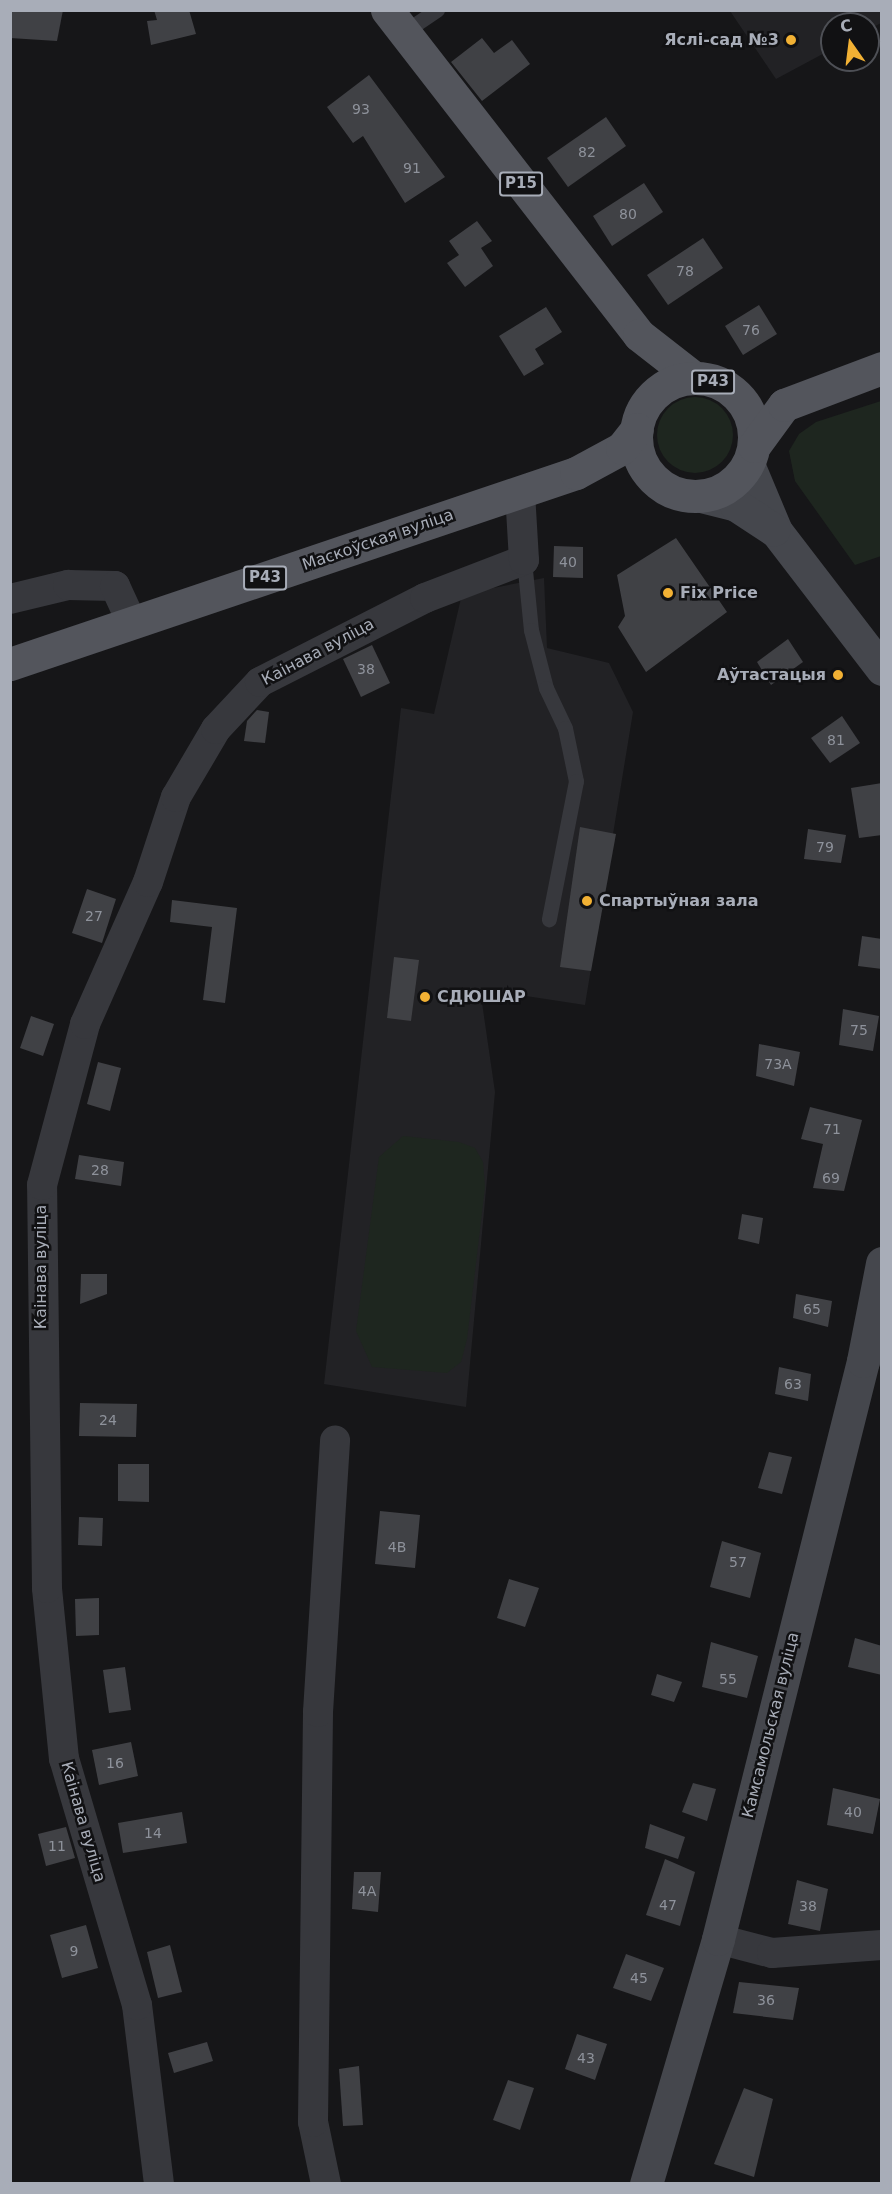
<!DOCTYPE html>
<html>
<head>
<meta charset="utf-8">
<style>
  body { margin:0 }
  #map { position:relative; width:892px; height:2194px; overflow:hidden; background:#161618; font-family:"DejaVu Sans",sans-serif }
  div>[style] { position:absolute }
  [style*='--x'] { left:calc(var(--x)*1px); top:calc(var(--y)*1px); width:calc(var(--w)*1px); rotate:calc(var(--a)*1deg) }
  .built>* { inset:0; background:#222225 }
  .green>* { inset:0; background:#1e261f }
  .round { border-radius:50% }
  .building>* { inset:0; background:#404145 }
  .lane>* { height:15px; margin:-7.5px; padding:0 7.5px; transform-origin:7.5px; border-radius:7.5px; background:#37383d }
  .street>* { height:30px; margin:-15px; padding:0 15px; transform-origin:15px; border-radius:15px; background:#37383d }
  .secondary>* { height:33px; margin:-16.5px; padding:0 16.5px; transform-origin:16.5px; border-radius:16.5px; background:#45474d }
  .primary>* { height:33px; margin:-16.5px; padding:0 16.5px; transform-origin:16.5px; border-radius:16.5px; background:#53555c }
  .primary>.ring { margin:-16.5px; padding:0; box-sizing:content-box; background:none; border:33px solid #53555c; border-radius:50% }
  .dots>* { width:16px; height:16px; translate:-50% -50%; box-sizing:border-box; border:3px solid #111113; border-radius:50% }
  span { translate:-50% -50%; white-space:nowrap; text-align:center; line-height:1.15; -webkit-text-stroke:5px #111113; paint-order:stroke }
  .number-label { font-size:14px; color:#8e929b }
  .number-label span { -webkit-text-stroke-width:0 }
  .shield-label span { padding:2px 4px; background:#111113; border:2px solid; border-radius:4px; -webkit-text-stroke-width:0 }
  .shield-label { font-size:15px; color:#a8adb8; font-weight:700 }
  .poi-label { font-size:16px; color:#a8adb8; font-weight:700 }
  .right { translate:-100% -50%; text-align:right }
  .left { translate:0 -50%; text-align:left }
  .street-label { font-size:16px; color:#a8adb8 }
  .frame { position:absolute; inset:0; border:12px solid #a8adb8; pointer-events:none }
  .north { position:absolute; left:820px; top:12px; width:60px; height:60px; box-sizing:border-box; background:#111113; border:2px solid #4d4f55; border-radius:50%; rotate:346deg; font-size:16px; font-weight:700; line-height:24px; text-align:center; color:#a8adb8 }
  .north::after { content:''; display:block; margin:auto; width:21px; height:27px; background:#f2b134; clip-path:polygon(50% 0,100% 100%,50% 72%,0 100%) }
</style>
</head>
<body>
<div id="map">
  <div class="built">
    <div style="clip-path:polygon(730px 11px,881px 11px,881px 23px,868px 30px,868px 24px,832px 24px,832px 49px,776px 79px)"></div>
    <div style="clip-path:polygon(544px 578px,547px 648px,609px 663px,633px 712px,585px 1005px,480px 989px,495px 1092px,466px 1407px,324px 1384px,401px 708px,434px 714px,462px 594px)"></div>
  </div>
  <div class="green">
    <div class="round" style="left:657px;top:397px;width:76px;height:76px"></div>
    <div style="clip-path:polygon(881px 401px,881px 556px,855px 565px,795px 481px,789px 451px,799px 434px,816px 422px)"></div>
    <div style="clip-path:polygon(403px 1136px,459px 1142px,475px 1148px,483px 1162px,485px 1187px,467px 1339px,461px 1362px,447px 1373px,372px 1367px,356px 1331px,379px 1157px)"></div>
  </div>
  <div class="building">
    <div style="clip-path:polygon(10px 10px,63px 10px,57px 41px,10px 38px)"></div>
    <div style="clip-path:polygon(154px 10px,189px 10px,196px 34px,151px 45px,147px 21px,157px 20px)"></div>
    <div style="clip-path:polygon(482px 38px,494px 53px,512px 40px,530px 64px,482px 101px,451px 62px)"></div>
    <div style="clip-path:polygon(369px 75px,445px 177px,405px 203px,363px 136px,353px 143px,327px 107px)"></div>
    <div style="clip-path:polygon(606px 117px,626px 146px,568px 187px,547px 158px)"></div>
    <div style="clip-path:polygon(644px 183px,663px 212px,612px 246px,593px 216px)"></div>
    <div style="clip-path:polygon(477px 221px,492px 241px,481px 248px,493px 266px,465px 287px,447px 263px,459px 255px,449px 241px)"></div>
    <div style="clip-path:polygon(703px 238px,723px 268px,668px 305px,647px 275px)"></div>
    <div style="clip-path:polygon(759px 305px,777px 334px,743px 355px,725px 326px)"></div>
    <div style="clip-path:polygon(546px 307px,562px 332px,535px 349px,544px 364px,524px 376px,499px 336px)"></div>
    <div style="clip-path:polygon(676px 538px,727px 612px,646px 672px,618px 627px,625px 616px,617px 575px)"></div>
    <div style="clip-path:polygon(554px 546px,583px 547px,583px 578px,553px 577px)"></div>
    <div style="clip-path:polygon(788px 639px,803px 662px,771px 685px,757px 662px)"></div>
    <div style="clip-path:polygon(372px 645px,390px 683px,361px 697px,343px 659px)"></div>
    <div style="clip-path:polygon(257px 710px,269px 712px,265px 743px,244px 741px,247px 721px)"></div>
    <div style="clip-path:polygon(842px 716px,860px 743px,830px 763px,811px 738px)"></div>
    <div style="clip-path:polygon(882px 783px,882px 835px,859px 838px,851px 788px)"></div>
    <div style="clip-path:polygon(580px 827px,616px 834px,591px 971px,560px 967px)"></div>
    <div style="clip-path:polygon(808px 829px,846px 835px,841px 863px,804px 859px)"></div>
    <div style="clip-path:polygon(87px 889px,116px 899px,102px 943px,72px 933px)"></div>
    <div style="clip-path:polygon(172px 900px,237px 908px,225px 1003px,203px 1000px,212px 927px,170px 922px)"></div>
    <div style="clip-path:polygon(862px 936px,882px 939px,882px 969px,858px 966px)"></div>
    <div style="clip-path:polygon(394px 957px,419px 960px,411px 1021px,387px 1018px)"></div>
    <div style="clip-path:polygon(843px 1009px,879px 1016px,873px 1051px,839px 1045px)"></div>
    <div style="clip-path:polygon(31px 1016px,54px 1024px,43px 1056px,20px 1048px)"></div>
    <div style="clip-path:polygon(759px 1044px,800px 1052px,794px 1086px,756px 1076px)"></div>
    <div style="clip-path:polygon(98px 1062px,121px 1068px,110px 1111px,87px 1104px)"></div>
    <div style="clip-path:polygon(810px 1107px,862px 1120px,844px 1191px,813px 1188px,823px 1144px,801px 1139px)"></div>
    <div style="clip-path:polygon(79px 1155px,124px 1162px,121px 1186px,75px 1179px)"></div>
    <div style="clip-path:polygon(742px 1214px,763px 1218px,759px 1244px,738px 1239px)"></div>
    <div style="clip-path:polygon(81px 1274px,107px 1274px,107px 1294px,80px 1304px)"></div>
    <div style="clip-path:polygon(796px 1294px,832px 1301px,828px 1327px,793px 1318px)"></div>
    <div style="clip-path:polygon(779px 1367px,811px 1374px,808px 1401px,775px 1394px)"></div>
    <div style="clip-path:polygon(80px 1403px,137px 1404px,136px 1437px,79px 1436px)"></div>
    <div style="clip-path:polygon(769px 1452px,792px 1457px,782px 1494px,758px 1488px)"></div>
    <div style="clip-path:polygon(118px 1464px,149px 1464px,149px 1502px,118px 1501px)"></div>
    <div style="clip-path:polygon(380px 1511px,420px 1515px,415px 1568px,375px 1564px)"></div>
    <div style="clip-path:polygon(79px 1517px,103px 1518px,102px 1546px,78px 1545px)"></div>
    <div style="clip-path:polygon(722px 1541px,761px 1553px,750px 1598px,710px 1587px)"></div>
    <div style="clip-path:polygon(509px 1579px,539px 1588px,525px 1627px,497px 1618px)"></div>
    <div style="clip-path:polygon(99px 1598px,99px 1635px,76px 1636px,75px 1599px)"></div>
    <div style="clip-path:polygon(855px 1638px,882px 1646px,882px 1675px,848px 1667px)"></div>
    <div style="clip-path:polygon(711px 1642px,758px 1656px,747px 1698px,702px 1687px)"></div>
    <div style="clip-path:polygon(125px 1667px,131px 1710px,109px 1713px,103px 1670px)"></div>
    <div style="clip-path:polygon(657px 1674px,682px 1682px,674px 1702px,651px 1695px)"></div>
    <div style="clip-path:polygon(131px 1742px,138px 1776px,99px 1785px,92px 1750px)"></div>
    <div style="clip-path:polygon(693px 1783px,716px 1789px,707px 1821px,682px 1812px)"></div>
    <div style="clip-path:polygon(833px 1788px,880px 1799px,873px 1834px,827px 1825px)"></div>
    <div style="clip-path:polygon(182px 1812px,187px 1843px,123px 1853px,118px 1823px)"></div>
    <div style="clip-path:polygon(650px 1824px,685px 1837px,678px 1859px,645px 1848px)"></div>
    <div style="clip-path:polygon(66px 1827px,75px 1858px,46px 1866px,38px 1834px)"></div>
    <div style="clip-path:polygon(665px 1859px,695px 1872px,680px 1926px,646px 1915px)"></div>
    <div style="clip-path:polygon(354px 1872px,381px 1872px,378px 1912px,352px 1909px)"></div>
    <div style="clip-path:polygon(797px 1880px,828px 1889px,820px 1931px,788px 1924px)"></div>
    <div style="clip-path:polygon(86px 1925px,98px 1968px,62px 1978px,50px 1935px)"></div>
    <div style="clip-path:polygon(170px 1945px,182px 1992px,158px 1998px,147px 1952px)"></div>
    <div style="clip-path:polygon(626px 1954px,664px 1968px,651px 2001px,613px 1988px)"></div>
    <div style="clip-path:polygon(739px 1982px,799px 1988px,793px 2020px,733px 2013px)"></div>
    <div style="clip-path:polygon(577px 2034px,607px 2044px,595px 2080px,565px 2069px)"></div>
    <div style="clip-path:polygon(207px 2042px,213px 2061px,174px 2073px,168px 2053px)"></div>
    <div style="clip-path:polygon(359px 2066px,363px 2125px,343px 2126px,339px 2069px)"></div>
    <div style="clip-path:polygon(508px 2080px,534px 2088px,520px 2130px,493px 2120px)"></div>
    <div style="clip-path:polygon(744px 2088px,773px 2099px,754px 2177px,714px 2164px)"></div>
  </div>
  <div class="lane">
    <div style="--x:404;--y:32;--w:40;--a:-34"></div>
    <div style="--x:524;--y:560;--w:70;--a:84.3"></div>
    <div style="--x:531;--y:630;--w:60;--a:75.5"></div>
    <div style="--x:546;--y:688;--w:44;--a:64.6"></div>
    <div style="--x:565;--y:728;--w:54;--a:78.3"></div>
    <div style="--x:576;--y:781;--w:141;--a:101.1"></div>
  </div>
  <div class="street">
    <div style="--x:10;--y:599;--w:60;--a:-13.6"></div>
    <div style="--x:68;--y:585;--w:47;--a:1.2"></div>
    <div style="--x:115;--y:586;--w:41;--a:65.3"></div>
    <div style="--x:718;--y:1939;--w:56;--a:14.5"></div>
    <div style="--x:772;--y:1953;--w:110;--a:-4.2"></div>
    <div style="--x:159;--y:2184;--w:180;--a:-97"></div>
    <div style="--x:137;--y:2005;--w:257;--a:-106.5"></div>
    <div style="--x:64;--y:1759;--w:172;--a:-95.7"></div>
    <div style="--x:47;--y:1588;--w:403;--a:-90.7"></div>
    <div style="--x:42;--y:1185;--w:167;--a:-75"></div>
    <div style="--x:85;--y:1024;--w:155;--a:-66.1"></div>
    <div style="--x:148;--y:882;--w:89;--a:-71.8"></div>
    <div style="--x:176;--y:797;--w:79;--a:-59.5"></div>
    <div style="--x:216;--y:729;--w:64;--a:-46.9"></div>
    <div style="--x:260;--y:682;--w:185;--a:-27"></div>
    <div style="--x:425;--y:598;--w:106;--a:-21"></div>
    <div style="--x:524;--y:560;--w:67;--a:-93.4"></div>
    <div style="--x:326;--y:2184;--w:63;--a:-101.8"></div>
    <div style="--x:313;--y:2122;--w:410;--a:-89.3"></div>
    <div style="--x:318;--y:1712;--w:272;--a:-86.4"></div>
  </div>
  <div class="secondary">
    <div style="--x:748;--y:464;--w:73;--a:67.3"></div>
    <div style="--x:776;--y:531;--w:174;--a:52.5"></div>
    <div style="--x:701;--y:496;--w:36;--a:14"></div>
    <div style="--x:736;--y:505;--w:45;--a:33.3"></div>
    <div style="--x:646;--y:2184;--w:255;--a:-73.6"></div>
    <div style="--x:718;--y:1939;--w:596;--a:-75.92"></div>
    <div style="--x:863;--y:1361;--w:100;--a:-79"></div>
  </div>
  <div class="primary">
    <div style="--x:387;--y:10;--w:411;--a:52.2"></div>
    <div style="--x:639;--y:335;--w:70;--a:38"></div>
    <div class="ring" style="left:636px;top:378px;width:85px;height:85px"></div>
    <div style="--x:754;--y:446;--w:51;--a:-53.8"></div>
    <div style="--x:784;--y:405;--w:105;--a:-20.7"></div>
    <div style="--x:10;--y:664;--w:597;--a:-18.65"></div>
    <div style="--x:576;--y:473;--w:52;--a:-28.5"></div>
    <div style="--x:622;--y:448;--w:24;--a:-52"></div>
  </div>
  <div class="dots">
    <div style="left:791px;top:40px;background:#f2b134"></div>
    <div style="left:668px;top:593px;background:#f2b134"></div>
    <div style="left:838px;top:675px;background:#f2b134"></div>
    <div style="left:587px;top:901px;background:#f2b134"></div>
    <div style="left:425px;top:997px;background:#f2b134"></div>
  </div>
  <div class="number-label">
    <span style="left:361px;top:109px">93</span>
    <span style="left:587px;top:152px">82</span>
    <span style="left:412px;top:168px">91</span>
    <span style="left:628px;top:214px">80</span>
    <span style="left:685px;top:271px">78</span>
    <span style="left:751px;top:330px">76</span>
    <span style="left:568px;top:562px">40</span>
    <span style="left:366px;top:669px">38</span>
    <span style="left:836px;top:740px">81</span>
    <span style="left:825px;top:847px">79</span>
    <span style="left:94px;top:916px">27</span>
    <span style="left:859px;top:1030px">75</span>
    <span style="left:778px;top:1064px">73А</span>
    <span style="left:832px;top:1129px">71</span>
    <span style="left:100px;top:1170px">28</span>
    <span style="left:831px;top:1178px">69</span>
    <span style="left:812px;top:1309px">65</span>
    <span style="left:793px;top:1384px">63</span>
    <span style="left:108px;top:1420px">24</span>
    <span style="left:397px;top:1547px">4В</span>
    <span style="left:738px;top:1562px">57</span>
    <span style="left:728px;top:1679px">55</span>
    <span style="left:115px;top:1763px">16</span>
    <span style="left:853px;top:1812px">40</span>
    <span style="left:153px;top:1833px">14</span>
    <span style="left:57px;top:1846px">11</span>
    <span style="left:367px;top:1891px">4А</span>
    <span style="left:668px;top:1905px">47</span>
    <span style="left:808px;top:1906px">38</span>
    <span style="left:74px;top:1951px">9</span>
    <span style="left:639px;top:1978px">45</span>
    <span style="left:766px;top:2000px">36</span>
    <span style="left:586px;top:2058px">43</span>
  </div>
  <div class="shield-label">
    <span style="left:521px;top:184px">Р15</span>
    <span style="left:713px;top:382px">Р43</span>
    <span style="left:265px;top:578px">Р43</span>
  </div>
  <div class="poi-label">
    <span class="right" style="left:779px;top:40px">Яслі-сад №3</span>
    <span class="left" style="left:680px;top:593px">Fix Price</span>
    <span class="right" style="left:826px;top:675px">Аўтастацыя</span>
    <span class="left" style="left:599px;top:901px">Спартыўная зала</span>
    <span class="left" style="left:437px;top:997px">СДЮШАР</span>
  </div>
  <div class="street-label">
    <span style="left:378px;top:540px;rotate:-19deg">Маскоўская вуліца</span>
    <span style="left:318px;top:652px;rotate:-28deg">Каінава вуліца</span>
    <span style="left:41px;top:1267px;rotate:-90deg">Каінава вуліца</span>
    <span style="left:771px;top:1725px;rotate:-76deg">Камсамольская вуліца</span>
    <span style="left:83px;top:1822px;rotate:74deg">Каінава вуліца</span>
  </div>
  <div class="frame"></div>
  <div class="north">С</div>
</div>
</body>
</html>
